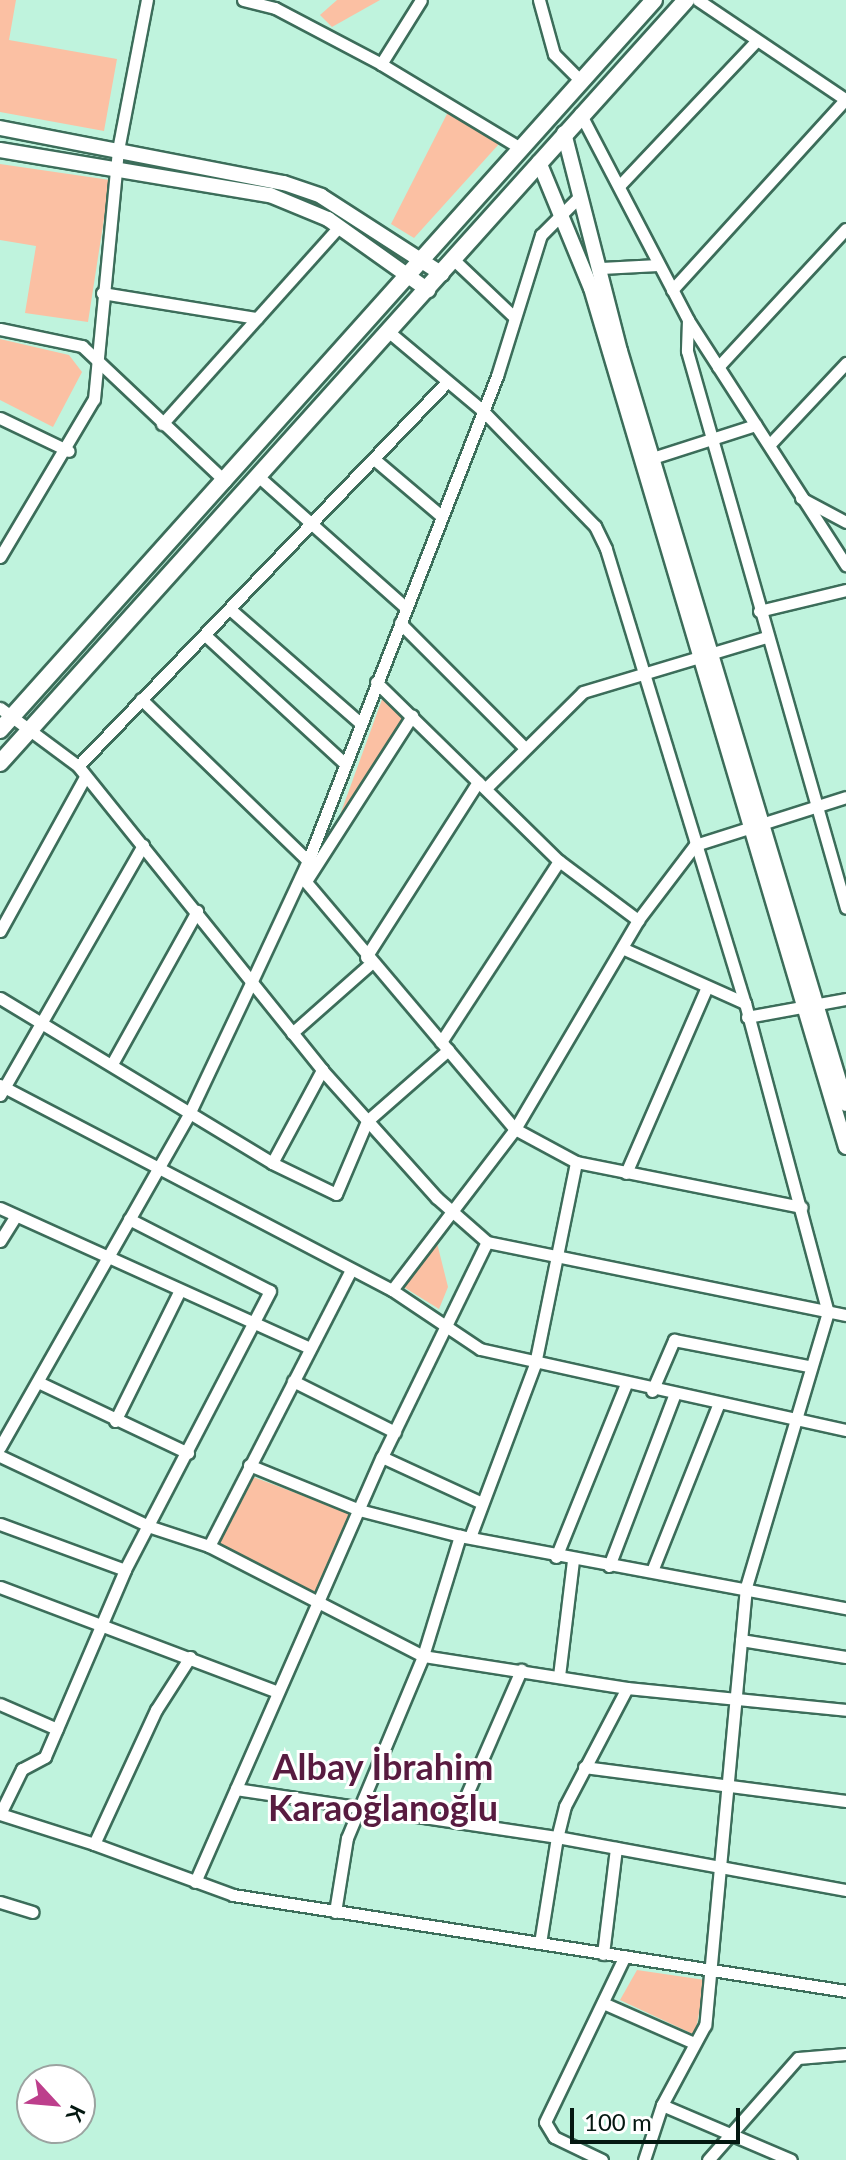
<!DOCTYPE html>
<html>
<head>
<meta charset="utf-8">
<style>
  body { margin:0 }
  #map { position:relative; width:846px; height:2160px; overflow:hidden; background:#bff3dd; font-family:Lato,sans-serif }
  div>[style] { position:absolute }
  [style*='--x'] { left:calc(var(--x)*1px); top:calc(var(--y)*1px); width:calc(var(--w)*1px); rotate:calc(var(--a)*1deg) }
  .green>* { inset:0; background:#fbc0a3 }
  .roads { filter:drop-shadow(2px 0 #3c6d5a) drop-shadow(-2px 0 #3c6d5a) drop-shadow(0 2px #3c6d5a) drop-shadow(0 -2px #3c6d5a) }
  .minor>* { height:11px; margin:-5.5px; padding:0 5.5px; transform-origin:5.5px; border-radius:5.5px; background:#fff }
  .tertiary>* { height:14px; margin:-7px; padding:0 7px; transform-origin:7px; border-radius:7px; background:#fff }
  .secondary>* { height:16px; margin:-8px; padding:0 8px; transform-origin:8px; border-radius:8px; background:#fff }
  span { translate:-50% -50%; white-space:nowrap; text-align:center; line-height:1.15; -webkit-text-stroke:6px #fff; paint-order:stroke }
  .district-label { font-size:36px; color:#581b40; font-weight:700 }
  .north { position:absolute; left:16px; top:2064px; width:80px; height:80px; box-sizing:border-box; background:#fff; border:2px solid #9ba3a0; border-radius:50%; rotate:116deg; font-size:22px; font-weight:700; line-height:32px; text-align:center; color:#041811 }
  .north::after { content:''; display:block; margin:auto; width:28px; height:36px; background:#bd3f8c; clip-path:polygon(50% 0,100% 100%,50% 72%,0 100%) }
  .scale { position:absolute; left:570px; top:2108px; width:170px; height:36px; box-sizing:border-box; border:4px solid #041811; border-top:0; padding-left:10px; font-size:24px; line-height:28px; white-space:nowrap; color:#041811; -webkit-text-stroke:6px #fff; paint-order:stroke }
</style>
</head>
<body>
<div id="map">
  <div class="green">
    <div style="clip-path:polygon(0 0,16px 0,9px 40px,117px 59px,104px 131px,0 112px)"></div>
    <div style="clip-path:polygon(337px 0,380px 0,332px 27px,320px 15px)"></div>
    <div style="clip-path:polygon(448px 112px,499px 144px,414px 238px,391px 224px)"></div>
    <div style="clip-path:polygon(0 164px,110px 180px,88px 322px,25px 313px,36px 246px,0 240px)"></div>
    <div style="clip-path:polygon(0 339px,69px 355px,82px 372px,53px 427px,0 400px)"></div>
    <div style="clip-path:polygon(384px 694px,406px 714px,340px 815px)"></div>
    <div style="clip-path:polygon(435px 1235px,448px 1287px,439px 1309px,402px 1286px)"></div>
    <div style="clip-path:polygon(251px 1476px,360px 1517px,325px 1597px,214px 1547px)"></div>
    <div style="clip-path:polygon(637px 1970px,705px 1980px,695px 2035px,620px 2000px)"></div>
  </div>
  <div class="roads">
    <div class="minor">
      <div style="--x:243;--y:0;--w:33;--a:14"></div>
      <div style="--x:275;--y:8;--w:120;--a:27.8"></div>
      <div style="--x:381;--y:64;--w:165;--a:31.1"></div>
      <div style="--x:539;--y:0;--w:56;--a:74.5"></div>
      <div style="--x:554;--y:54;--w:40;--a:45"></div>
      <div style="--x:698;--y:0;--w:179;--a:34"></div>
      <div style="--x:381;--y:64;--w:75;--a:-58"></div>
      <div style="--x:580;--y:113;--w:233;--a:62.4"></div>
      <div style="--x:688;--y:320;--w:292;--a:57.2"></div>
      <div style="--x:619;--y:186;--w:199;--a:-46.6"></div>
      <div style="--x:454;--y:260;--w:83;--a:43.5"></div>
      <div style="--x:601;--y:268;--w:57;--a:-3"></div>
      <div style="--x:672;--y:290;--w:257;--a:-47.7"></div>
      <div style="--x:102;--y:293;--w:157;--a:9.2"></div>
      <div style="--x:688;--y:320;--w:31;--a:92"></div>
      <div style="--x:687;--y:351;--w:579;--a:74.07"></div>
      <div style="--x:0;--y:329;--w:84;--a:11.7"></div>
      <div style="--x:82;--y:346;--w:197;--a:43.4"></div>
      <div style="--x:389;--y:332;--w:123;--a:40"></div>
      <div style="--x:483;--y:411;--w:161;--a:45.8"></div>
      <div style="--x:595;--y:526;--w:25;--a:64"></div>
      <div style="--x:606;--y:549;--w:475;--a:73"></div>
      <div style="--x:745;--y:1003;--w:320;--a:75"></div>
      <div style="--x:828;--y:1312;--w:287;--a:106.6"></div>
      <div style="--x:746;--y:1587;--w:440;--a:95.3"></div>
      <div style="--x:705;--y:2025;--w:91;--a:118.3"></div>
      <div style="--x:662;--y:2105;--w:58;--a:108.1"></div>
      <div style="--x:718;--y:367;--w:188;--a:-47.2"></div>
      <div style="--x:0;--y:418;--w:76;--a:25.6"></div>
      <div style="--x:162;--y:424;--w:265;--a:-48.1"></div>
      <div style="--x:771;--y:443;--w:110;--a:-46.8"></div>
      <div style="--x:374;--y:459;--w:87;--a:40.3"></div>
      <div style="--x:646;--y:460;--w:115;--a:-17.7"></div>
      <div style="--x:259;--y:477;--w:195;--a:41.7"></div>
      <div style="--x:801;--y:498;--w:51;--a:28.1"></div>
      <div style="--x:0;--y:557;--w:184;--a:-59.3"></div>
      <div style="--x:94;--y:399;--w:250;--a:-84.5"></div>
      <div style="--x:118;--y:150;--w:153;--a:-79.1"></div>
      <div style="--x:231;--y:610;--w:173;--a:41.2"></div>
      <div style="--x:759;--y:611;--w:89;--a:-13.6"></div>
      <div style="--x:400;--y:623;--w:173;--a:45"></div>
      <div style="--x:205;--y:635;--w:188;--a:42.6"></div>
      <div style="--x:376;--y:682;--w:256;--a:44.4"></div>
      <div style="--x:559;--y:861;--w:99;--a:36.8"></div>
      <div style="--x:141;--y:699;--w:233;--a:44.1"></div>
      <div style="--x:308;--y:861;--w:21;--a:95"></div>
      <div style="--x:306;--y:882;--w:324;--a:49.8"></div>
      <div style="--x:515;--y:1129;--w:69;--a:28.4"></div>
      <div style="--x:576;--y:1162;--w:230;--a:11.3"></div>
      <div style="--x:0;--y:708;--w:97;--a:36.6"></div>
      <div style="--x:78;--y:766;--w:390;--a:51.2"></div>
      <div style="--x:322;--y:1070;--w:172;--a:48.1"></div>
      <div style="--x:437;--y:1198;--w:67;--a:41.3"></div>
      <div style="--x:487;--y:1242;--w:366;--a:11.5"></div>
      <div style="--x:78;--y:766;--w:533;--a:-46.14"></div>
      <div style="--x:486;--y:788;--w:136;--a:-44.7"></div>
      <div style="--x:583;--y:692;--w:191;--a:-16.7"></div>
      <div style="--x:308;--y:878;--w:193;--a:-57.3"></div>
      <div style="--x:0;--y:931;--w:176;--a:-61.1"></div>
      <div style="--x:622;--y:948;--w:135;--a:24.1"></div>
      <div style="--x:366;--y:957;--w:208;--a:-57.4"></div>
      <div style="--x:0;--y:998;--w:318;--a:31.2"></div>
      <div style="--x:272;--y:1163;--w:71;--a:25.8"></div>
      <div style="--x:336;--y:1194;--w:79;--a:-67"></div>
      <div style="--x:367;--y:1121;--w:108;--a:-41.2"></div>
      <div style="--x:747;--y:1017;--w:101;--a:-10.3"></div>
      <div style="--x:292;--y:1033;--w:104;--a:-41.5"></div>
      <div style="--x:441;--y:1042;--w:216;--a:-56.9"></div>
      <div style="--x:113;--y:1062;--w:173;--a:-60.9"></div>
      <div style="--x:0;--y:1085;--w:442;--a:27.6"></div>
      <div style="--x:392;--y:1290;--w:106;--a:33.8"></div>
      <div style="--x:480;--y:1349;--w:375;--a:12.5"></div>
      <div style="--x:0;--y:1095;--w:288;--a:-60.2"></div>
      <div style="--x:272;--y:1163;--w:106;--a:-61.7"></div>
      <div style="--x:626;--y:1173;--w:203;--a:-66.5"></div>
      <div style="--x:0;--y:1208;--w:340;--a:24.3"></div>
      <div style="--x:129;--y:1219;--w:158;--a:27.1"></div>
      <div style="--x:270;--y:1291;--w:314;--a:117.5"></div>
      <div style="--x:125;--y:1570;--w:203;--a:113.2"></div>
      <div style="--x:45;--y:1757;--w:26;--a:152"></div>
      <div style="--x:22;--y:1769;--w:50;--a:116.1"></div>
      <div style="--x:0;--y:1814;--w:99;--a:17.7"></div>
      <div style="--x:94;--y:1844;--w:148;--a:-65.2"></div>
      <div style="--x:156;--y:1710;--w:63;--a:-57.3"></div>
      <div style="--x:0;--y:1241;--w:28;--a:-58"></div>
      <div style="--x:392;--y:1290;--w:203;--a:-52.6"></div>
      <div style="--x:515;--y:1129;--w:243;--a:-59.5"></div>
      <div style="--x:638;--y:920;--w:94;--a:-52.8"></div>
      <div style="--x:695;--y:845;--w:158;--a:-17.6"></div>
      <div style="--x:293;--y:1381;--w:114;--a:26.6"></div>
      <div style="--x:38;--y:1382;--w:166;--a:25.3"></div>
      <div style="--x:652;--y:1391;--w:56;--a:-66.7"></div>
      <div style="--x:674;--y:1340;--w:136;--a:11"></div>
      <div style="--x:115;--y:1421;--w:142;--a:-63.6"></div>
      <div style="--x:0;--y:1447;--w:385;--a:-60.4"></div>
      <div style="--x:190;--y:1112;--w:143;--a:-64.7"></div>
      <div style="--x:251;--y:983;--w:135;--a:-65"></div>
      <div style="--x:308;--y:861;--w:521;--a:-68.71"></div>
      <div style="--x:497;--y:376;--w:148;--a:-72.7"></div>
      <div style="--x:541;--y:235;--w:52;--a:-45"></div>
      <div style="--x:0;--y:1456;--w:167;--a:25.2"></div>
      <div style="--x:151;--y:1527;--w:61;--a:18.1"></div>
      <div style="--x:209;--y:1546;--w:241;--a:27.2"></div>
      <div style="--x:423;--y:1656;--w:206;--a:8.9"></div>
      <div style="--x:627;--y:1688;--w:220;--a:5.7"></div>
      <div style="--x:382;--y:1457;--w:110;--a:24.7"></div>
      <div style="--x:249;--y:1465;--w:119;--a:22.2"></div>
      <div style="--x:359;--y:1510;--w:104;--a:14.4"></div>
      <div style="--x:460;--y:1536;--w:393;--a:10.6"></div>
      <div style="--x:0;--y:1524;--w:133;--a:20.2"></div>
      <div style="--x:470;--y:1537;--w:185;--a:-69.4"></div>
      <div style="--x:535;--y:1364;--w:206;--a:-78.5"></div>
      <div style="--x:209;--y:1546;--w:310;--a:-62.8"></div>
      <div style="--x:556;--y:1557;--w:187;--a:-68"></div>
      <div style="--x:609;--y:1566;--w:182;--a:-69.1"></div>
      <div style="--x:652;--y:1571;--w:179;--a:-68.3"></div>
      <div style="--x:0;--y:1587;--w:297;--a:20.7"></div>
      <div style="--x:741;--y:1640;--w:106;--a:9.2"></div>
      <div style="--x:559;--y:1676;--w:117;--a:-83.1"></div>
      <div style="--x:627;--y:1688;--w:133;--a:117.7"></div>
      <div style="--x:565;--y:1806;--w:32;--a:104"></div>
      <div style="--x:557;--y:1837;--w:294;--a:10.4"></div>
      <div style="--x:0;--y:1704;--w:62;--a:23.7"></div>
      <div style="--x:584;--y:1767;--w:264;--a:7.4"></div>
      <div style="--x:236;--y:1789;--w:325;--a:8.5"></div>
      <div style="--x:557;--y:1837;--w:107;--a:99.1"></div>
      <div style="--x:456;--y:1819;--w:163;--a:-66.4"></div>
      <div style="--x:94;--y:1844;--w:148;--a:20.1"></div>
      <div style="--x:233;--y:1895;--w:620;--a:8.9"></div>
      <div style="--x:195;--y:1882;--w:464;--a:-66.3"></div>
      <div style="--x:382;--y:1457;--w:239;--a:-64"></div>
      <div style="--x:0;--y:1902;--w:34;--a:17"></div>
      <div style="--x:335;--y:1912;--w:75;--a:-80.8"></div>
      <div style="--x:347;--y:1838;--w:197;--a:-67.3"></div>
      <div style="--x:423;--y:1656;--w:126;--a:-72.9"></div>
      <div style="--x:603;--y:1954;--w:107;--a:-83"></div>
      <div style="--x:603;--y:2003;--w:97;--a:23.7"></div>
      <div style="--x:662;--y:2105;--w:140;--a:23.1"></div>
      <div style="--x:602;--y:2160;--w:53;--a:-154.4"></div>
      <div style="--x:554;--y:2137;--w:17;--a:-121"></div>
      <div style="--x:545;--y:2122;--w:184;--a:-64.3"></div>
      <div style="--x:708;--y:2160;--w:136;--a:-48.6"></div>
      <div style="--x:798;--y:2058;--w:48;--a:-4.8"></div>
    </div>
    <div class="tertiary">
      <div style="--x:0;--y:128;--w:289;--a:11"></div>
      <div style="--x:284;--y:183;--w:39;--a:19"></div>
      <div style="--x:321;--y:196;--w:144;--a:32.8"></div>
      <div style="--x:564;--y:133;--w:225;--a:75.6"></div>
      <div style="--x:620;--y:351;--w:786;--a:73.29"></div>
      <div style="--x:0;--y:150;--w:274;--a:9.5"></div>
      <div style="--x:270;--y:195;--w:63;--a:22.5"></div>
      <div style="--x:328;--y:219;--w:123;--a:35.4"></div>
      <div style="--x:539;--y:162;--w:136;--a:67.6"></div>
      <div style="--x:591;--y:288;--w:896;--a:73.47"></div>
    </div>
    <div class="secondary">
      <div style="--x:0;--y:730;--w:980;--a:-48.14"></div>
      <div style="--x:0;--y:763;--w:1026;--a:-48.04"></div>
    </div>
  </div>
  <div class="district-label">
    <span style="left:383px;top:1787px">Albay İbrahim<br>Karaoğlanoğlu</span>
  </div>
  <div class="north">K</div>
  <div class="scale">100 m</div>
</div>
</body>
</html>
